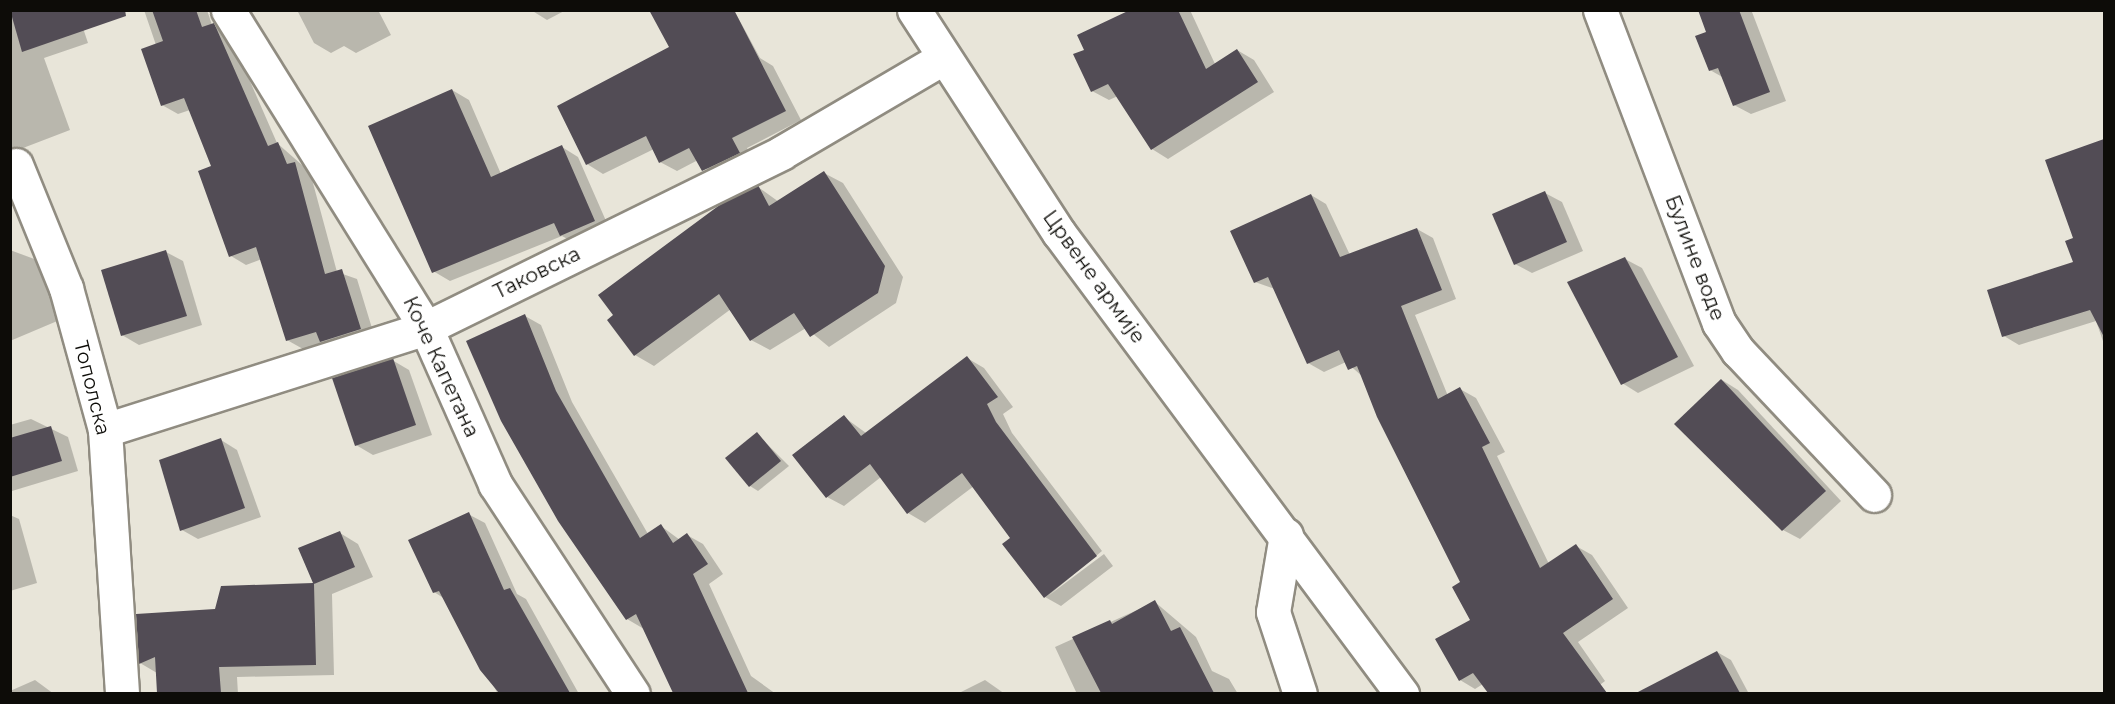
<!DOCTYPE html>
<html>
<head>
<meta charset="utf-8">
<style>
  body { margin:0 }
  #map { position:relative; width:2115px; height:704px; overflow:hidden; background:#e8e5d9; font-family:Montserrat,sans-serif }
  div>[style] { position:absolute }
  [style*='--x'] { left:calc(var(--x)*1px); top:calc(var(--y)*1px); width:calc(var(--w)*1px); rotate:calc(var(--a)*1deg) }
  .shadow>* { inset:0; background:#0003 }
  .building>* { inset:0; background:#524c55 }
  .roads { filter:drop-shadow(2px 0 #908c81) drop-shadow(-2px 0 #908c81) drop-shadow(0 2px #908c81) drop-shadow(0 -2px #908c81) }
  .street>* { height:33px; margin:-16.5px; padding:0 16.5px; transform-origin:16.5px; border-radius:16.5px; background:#fff }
  .secondary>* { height:33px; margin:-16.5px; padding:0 16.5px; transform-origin:16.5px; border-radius:16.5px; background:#fff }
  span { translate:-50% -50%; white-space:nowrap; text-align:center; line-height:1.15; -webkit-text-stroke:6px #fff; paint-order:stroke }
  .street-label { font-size:20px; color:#0d0c08 }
  .frame { position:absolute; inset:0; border:12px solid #0d0c08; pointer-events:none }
</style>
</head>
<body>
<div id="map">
  <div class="shadow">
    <div style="clip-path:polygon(10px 10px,77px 10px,88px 43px,44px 58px,70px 130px,10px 153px)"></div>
    <div style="clip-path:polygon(144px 10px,207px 10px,212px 25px,229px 33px,277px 143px,310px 172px,337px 272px,357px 279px,375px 338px,336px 350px,323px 342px,303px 349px,287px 340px,262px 259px,246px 265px,231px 256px,213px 167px,190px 110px,178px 114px,162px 105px,156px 45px)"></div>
    <div style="clip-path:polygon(297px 10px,378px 10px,391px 35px,356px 53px,344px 46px,331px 53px,314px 43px)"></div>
    <div style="clip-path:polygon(531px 10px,566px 10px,547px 20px)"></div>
    <div style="clip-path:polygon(734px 10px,760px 58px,773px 66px,801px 120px,747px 148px,755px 162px,719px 179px,698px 160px,677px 171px,660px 162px,654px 149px,603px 174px,587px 164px,671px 47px)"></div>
    <div style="clip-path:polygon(1134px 10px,1190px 10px,1215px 64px,1237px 50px,1254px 60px,1274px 92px,1168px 159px,1152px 149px,1118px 96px,1109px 100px,1092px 91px,1086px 50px)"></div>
    <div style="clip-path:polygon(1714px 10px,1752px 12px,1786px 101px,1751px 114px,1734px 105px,1724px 78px,1710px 70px)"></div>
    <div style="clip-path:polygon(452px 90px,469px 100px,501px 174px,562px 147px,578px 157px,610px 230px,578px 245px,562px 236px,450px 281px,433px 271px)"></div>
    <div style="clip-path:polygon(2100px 142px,2104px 145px,2104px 344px,2096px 321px,2019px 345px,2004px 336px,2074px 263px,2075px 239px)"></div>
    <div style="clip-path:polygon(824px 173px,843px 183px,903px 277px,896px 303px,829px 347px,806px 328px,770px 350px,751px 340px,731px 309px,654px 366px,635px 355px,609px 320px,758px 187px,779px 202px)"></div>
    <div style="clip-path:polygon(1545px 193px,1562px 202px,1583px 251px,1532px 273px,1515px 264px)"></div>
    <div style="clip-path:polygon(1311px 195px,1326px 204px,1350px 255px,1417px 229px,1433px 238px,1456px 299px,1415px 315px,1448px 396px,1460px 389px,1476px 398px,1505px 452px,1497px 456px,1549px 564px,1576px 546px,1592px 555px,1628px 608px,1578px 642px,1605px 681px,1588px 694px,1490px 694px,1483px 684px,1475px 689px,1460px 680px,1473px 620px,1462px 583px,1363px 377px,1346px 362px,1324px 372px,1308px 363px,1275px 289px,1255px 282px)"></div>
    <div style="clip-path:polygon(10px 250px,37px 260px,62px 319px,10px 341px)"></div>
    <div style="clip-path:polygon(166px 252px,183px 261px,202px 325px,139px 345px,122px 335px)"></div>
    <div style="clip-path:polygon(1625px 259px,1642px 268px,1694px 366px,1638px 393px,1622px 383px)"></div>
    <div style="clip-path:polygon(525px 316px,541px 325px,572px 402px,648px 534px,661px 526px,680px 540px,687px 535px,703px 544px,723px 574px,709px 584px,751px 676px,776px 694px,675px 694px,644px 629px,627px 619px)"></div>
    <div style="clip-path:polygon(967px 358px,984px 368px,1013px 407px,1003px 414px,1012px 433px,1102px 551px,1048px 596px,1104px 554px,1113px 566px,1061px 606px,1045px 597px,1012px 538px,974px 486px,925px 523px,908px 513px,881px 477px,844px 506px,827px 497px,844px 417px,866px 433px)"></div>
    <div style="clip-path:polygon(392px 360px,409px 370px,432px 435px,373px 455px,356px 445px)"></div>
    <div style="clip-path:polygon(1722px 380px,1738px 390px,1841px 501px,1800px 539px,1783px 530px)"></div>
    <div style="clip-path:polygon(31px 419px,68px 437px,78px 471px,12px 491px,10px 425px)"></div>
    <div style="clip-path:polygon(757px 434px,789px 466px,758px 491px,750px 486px)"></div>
    <div style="clip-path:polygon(221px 440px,237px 450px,261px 517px,198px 539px,182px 530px)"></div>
    <div style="clip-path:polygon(468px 514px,485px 523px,517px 594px,526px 599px,579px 694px,498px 694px,445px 599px,434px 592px)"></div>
    <div style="clip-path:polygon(10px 515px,19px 519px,37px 583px,10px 591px)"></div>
    <div style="clip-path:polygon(340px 533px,358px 544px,373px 577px,332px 594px,334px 675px,237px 677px,238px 694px,159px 694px,157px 673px,140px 663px,216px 610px,222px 588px,315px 584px,300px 549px)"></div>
    <div style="clip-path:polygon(1155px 602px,1196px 637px,1212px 671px,1229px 679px,1238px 694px,1077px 694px,1055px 647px)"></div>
    <div style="clip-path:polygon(1717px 652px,1731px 660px,1749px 694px,1639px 694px)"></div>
    <div style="clip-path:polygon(35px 680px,54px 694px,10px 694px,10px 691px)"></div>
    <div style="clip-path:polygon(985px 680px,1005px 694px,957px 694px)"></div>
  </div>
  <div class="building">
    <div style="clip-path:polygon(10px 10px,125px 10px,126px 16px,22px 52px)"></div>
    <div style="clip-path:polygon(152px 10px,196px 10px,202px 27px,214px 23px,268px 146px,278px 142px,287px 164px,295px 162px,325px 274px,342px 269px,361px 329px,320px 342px,316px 332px,286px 341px,256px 247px,229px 257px,198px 171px,211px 166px,184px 98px,161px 106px,141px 49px,163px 41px)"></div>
    <div style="clip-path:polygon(649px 10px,734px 10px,786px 111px,732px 138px,740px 153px,702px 171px,689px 148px,659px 163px,646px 136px,586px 165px,557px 106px,669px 47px)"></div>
    <div style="clip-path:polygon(1130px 10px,1178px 10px,1206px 69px,1237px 49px,1258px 82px,1151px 150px,1108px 84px,1091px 92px,1073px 54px,1084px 50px,1077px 35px)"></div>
    <div style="clip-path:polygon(1698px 10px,1739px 10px,1770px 92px,1733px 106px,1718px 68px,1709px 71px,1695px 36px,1706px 32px)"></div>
    <div style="clip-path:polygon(452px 89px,491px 177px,562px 145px,595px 221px,560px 236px,554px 223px,432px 273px,368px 126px)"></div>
    <div style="clip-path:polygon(2104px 139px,2104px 337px,2090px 310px,2002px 337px,1987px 290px,2073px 262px,2065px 241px,2073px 238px,2045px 160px)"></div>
    <div style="clip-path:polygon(824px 171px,885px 266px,878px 293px,810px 337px,794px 313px,750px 341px,719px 294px,634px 356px,607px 320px,613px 315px,598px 295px,721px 204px,758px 185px,769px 206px)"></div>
    <div style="clip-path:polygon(1545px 191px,1567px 242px,1514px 265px,1492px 214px)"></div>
    <div style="clip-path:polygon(1311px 194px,1340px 257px,1417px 228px,1442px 290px,1401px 306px,1438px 399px,1460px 387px,1490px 443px,1482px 447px,1540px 568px,1576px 544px,1613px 599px,1563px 633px,1607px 693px,1488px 693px,1473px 673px,1459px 681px,1435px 639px,1470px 620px,1452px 587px,1460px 582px,1377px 417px,1357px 366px,1348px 370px,1339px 350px,1307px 364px,1268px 277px,1254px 283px,1230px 231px)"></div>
    <div style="clip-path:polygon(166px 250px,187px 316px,121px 336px,101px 270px)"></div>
    <div style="clip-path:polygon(1625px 257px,1678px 357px,1621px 385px,1567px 282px)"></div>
    <div style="clip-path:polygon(525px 314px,556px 391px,640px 538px,661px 524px,673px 543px,687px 533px,708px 564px,693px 574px,748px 693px,673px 693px,636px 614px,626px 620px,558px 521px,501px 421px,466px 341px)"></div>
    <div style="clip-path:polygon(967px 356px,998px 397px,987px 404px,996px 422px,1097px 556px,1044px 598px,1002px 544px,1010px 538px,962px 473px,907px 514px,870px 464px,826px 498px,792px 455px,844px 415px,861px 436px)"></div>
    <div style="clip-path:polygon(393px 358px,416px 425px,355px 446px,332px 378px)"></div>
    <div style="clip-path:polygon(1721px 379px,1826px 491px,1782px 531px,1674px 424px)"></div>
    <div style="clip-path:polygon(51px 426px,62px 461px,10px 477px,10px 438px)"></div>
    <div style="clip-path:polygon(757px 432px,781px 461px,749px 487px,725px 458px)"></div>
    <div style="clip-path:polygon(221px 438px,245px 508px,180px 531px,159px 460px)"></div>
    <div style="clip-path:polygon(469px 512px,504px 590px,510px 588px,570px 693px,499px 693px,480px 670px,439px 591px,433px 593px,408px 540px)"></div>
    <div style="clip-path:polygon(340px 531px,355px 567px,314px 584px,316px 665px,219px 667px,221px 693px,157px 693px,155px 657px,139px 664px,136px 614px,215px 609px,221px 586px,313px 583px,298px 548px)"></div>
    <div style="clip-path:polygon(1155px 600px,1171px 631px,1180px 627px,1214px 693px,1101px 693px,1072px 637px,1110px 620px,1112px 624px)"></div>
    <div style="clip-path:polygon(1717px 651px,1740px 693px,1636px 693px)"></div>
  </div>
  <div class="roads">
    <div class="street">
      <div style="--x:228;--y:10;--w:375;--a:58.1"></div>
      <div style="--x:426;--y:328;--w:171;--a:66.1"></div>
      <div style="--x:495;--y:484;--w:251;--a:56.7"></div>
      <div style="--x:1600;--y:10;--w:335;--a:69.2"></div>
      <div style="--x:1719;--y:323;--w:34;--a:56"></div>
      <div style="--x:1738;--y:351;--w:198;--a:46.6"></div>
      <div style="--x:16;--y:165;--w:133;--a:67.9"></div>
      <div style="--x:66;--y:288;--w:147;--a:74.6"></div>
      <div style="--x:105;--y:430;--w:265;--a:86.3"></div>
      <div style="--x:105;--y:430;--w:337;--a:-17.6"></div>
      <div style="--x:426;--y:328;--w:396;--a:-26.2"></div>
      <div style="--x:781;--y:153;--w:188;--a:-30.4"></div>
      <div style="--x:1286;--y:535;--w:78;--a:99.6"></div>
      <div style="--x:1273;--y:612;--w:86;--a:71.8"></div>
    </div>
    <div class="secondary">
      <div style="--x:914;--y:10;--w:266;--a:57"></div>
      <div style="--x:1059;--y:233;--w:575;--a:53.35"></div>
    </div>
  </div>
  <div class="street-label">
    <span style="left:1695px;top:258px;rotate:69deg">Булине воде</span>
    <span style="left:537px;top:273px;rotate:-26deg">Таковска</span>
    <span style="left:1094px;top:277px;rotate:54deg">Црвене армије</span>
    <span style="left:441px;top:367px;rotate:65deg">Коче Капетана</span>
    <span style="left:92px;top:388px;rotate:76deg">Тополска</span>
  </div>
  <div class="frame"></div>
</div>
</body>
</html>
